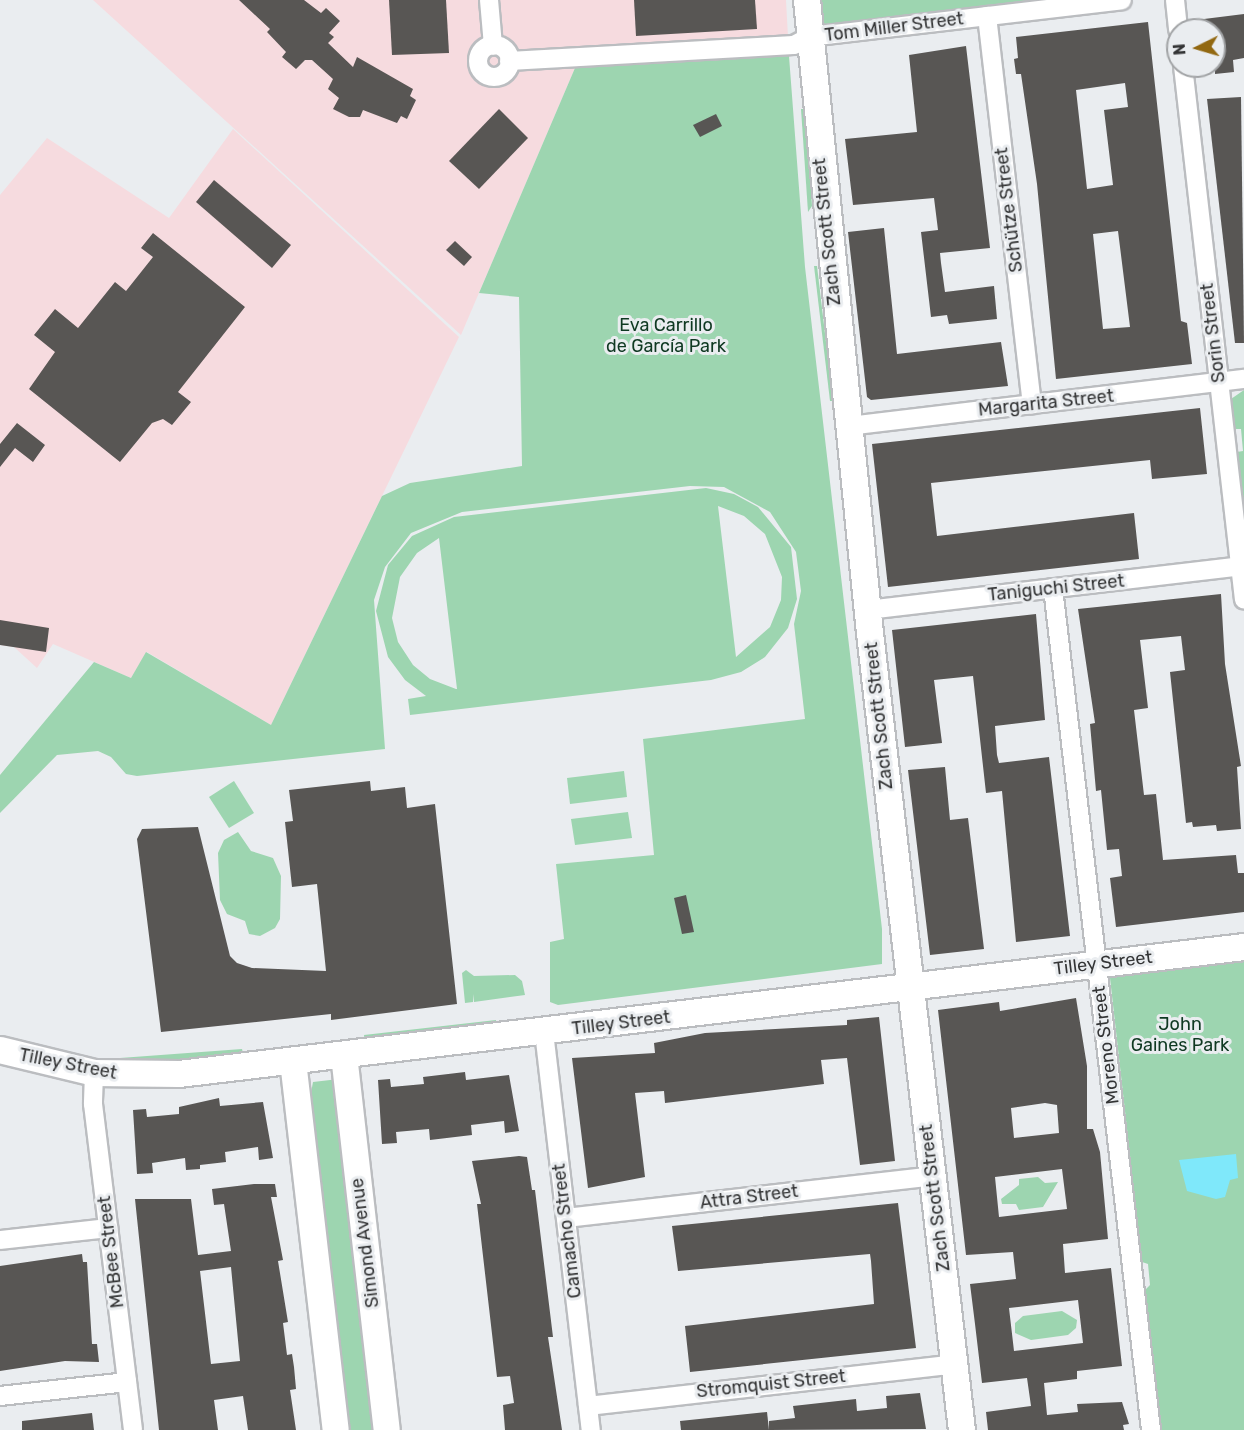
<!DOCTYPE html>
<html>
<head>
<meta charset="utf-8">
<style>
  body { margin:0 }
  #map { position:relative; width:1244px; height:1430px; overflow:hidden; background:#eaedf0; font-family:Rubik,sans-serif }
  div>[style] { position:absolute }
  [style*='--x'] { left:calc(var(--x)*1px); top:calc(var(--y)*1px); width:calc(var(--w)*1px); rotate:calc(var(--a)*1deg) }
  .commercial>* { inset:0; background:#f6dbdf }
  .green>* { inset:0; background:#9dd5b0 }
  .water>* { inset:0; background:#7fe8fa }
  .building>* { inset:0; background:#585654 }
  .roads { filter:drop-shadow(2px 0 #bbbdc0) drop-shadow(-2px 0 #bbbdc0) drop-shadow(0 2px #bbbdc0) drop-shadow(0 -2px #bbbdc0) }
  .street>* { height:18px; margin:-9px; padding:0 9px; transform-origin:9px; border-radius:9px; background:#fff }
  .street>.ring { margin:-9px; padding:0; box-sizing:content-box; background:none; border:18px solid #fff; border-radius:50% }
  .secondary>* { height:26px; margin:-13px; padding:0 13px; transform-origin:13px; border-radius:13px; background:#fff }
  span { translate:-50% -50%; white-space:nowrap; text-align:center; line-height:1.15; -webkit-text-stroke:6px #eaedf0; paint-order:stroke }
  .street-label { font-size:18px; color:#333435 }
  .park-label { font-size:18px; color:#0f3922 }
  .north { position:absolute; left:1166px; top:18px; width:60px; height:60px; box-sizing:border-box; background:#eaedf0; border:2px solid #a1a3a5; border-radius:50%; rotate:265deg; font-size:16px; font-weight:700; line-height:24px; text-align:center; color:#333435 }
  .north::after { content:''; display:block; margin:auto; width:21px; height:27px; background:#926811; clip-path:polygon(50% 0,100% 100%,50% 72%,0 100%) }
</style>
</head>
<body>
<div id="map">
  <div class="commercial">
    <div style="clip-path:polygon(93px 0,786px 0,789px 56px,575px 68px,461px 335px)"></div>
    <div style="clip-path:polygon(233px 129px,459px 337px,271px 725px,147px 652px,131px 678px,53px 644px,37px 668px,14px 647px,0 645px,0 195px,47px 138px,169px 218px)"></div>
  </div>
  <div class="green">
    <div style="clip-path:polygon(815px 0,1048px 0,829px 25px,819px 22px)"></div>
    <div style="clip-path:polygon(789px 56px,805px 267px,882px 929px,882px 964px,558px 1005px,550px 1002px,550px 942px,564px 939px,556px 864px,654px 855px,643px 739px,805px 719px,794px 624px,801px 591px,796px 552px,770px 512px,724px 487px,690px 486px,462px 512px,411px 533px,385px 567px,374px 600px,385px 749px,137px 776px,126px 774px,111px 757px,98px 751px,57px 755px,0 813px,0 775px,94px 662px,131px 678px,146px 652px,271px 725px,382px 496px,410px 483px,522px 466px,519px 297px,479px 293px,575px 68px)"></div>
    <div style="clip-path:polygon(801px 109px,806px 109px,812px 206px,808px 212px)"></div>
    <div style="clip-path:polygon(814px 266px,817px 266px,833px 401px,830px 401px)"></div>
    <div style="clip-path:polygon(1244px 390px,1244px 511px,1237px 452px,1243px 451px,1241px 429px,1234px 429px,1231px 399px)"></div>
    <div style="clip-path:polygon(evenodd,706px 488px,734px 494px,758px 507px,791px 547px,797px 599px,788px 628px,765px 657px,741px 672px,711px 680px,410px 715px,408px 699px,426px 696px,405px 680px,388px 657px,376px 611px,388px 565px,412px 536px,454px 517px,706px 488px,718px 506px,744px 516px,765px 534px,782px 577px,781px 600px,770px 627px,736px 657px,718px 506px,706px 488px,439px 538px,457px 689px,456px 689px,430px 679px,413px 665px,398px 642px,392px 618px,400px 577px,417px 553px,439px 538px)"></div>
    <div style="clip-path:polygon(624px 771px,627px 797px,570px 804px,567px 778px)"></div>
    <div style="clip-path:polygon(234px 781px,254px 813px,229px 828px,209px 797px)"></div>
    <div style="clip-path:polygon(628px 812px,632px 838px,575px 845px,571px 819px)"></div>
    <div style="clip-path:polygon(238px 832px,251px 851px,273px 858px,281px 876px,280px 919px,275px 928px,260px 936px,249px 934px,245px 921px,227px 914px,220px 900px,218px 853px,224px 840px)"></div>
    <div style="clip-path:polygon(1244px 958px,1244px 1430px,1161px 1430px,1145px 1290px,1150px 1285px,1148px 1264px,1142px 1262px,1110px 978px)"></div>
    <div style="clip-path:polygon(466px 970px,474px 976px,515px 975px,522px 981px,525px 995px,474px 1002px,473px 994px,473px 1002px,465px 1003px,462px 973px)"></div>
    <div style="clip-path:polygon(496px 1020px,496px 1023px,365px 1044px,364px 1035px)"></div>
    <div style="clip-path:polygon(242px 1049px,243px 1053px,119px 1067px,120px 1058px)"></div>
    <div style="clip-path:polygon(339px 1079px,380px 1430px,343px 1430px,309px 1104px,313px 1082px)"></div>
    <div style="clip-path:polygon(1038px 1177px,1045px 1183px,1058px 1182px,1043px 1207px,1019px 1210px,1016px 1204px,1002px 1204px,1001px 1199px,1019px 1185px,1019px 1179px)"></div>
    <div style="clip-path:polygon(1062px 1311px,1077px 1320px,1076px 1328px,1068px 1335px,1031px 1340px,1015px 1333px,1015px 1323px,1023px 1316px)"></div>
  </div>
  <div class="water">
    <div style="clip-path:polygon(1236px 1154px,1238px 1178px,1230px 1180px,1225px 1197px,1216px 1199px,1187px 1191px,1179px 1160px)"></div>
  </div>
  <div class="building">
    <div style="clip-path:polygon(239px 0,304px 0,321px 13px,326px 8px,340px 21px,329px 33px,334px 37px,328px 43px,353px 67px,357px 57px,413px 89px,410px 96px,416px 100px,407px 119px,401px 116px,397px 123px,363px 110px,360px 117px,349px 117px,333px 109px,339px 98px,328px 89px,333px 79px,312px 60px,305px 60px,296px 69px,282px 57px,286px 52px,267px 32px,270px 29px)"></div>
    <div style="clip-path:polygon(389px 0,446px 0,449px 53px,392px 55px)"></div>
    <div style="clip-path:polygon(634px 0,755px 0,757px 29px,636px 36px)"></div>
    <div style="clip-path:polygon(1244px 14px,1244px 58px,1233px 60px,1234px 72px,1215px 74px,1214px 30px,1189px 30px,1188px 21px)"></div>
    <div style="clip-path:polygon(evenodd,1148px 22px,1181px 321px,1187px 323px,1192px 364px,1056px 379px,1037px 184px,1021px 74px,1016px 74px,1014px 59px,1018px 58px,1016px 37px,1148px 22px,1125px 83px,1128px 107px,1104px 110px,1113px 185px,1087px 189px,1076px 90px,1125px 83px,1148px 22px,1118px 231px,1130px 327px,1103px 329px,1093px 234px,1118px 231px)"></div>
    <div style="clip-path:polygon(966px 46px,990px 248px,940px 253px,941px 263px,945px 292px,994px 286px,997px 319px,949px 324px,947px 315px,931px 317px,921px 232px,938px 230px,934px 198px,853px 205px,845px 139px,917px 132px,909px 55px)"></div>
    <div style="clip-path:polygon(1241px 97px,1244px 343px,1235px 343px,1207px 99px)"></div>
    <div style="clip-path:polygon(499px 109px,528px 138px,479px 189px,449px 161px)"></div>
    <div style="clip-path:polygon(716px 114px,722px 126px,700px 137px,693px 125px)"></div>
    <div style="clip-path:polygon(214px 180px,291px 245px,272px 268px,196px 202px)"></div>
    <div style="clip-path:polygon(884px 228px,897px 354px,1001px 342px,1008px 386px,871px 400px,867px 397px,848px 232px)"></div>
    <div style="clip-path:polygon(153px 233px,245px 307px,178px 392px,191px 402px,172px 425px,163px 419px,152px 423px,120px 462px,29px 389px,55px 352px,34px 335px,55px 309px,78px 328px,115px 282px,126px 291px,153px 257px,141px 248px)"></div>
    <div style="clip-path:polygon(455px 241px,472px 257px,464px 266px,446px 250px)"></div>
    <div style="clip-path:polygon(1200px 408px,1207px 474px,1152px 479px,1150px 460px,931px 483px,937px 536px,1134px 513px,1139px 559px,888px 587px,872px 444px)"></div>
    <div style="clip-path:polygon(17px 423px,45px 445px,33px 462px,15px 448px,0 467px,0 444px)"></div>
    <div style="clip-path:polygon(1221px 594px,1225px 664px,1241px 766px,1237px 767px,1241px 829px,1217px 831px,1216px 825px,1193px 827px,1192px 822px,1186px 823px,1170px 672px,1185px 670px,1181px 636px,1140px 640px,1148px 708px,1134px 710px,1144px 795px,1156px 794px,1163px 860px,1236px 855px,1238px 873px,1244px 873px,1244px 912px,1116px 927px,1110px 878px,1122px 876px,1119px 849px,1107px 850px,1101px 790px,1096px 791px,1090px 724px,1095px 723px,1078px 609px)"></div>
    <div style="clip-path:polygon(1036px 614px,1045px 720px,995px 726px,997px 755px,999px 763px,1049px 757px,1070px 936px,1016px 942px,1002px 791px,986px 793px,973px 676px,934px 680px,942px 743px,905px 747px,892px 630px)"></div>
    <div style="clip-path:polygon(0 620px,49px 628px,46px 652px,0 645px)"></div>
    <div style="clip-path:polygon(945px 767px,950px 820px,968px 818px,984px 949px,930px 955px,908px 770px)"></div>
    <div style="clip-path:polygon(370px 781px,371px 791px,405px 787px,407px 808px,435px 804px,457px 1004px,331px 1020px,331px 1014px,161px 1032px,137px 839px,142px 829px,198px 827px,230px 956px,237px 963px,252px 968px,326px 971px,317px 884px,292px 887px,285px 822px,293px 821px,289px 790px)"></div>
    <div style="clip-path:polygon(686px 895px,694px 932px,682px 934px,674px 898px)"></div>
    <div style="clip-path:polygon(evenodd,1076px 998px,1087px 1066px,1087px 1129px,1093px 1129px,1100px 1152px,1108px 1239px,1063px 1244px,1065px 1273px,1111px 1268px,1122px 1366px,1077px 1371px,1077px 1379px,1044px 1383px,1047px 1415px,1078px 1412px,1077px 1404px,1122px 1402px,1129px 1424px,1123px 1425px,1124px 1430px,988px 1430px,986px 1412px,1031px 1406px,1027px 1378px,982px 1383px,975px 1324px,970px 1284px,1016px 1279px,1013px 1252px,966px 1255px,938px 1010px,999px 1002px,1000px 1011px,1076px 998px,1045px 1103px,1057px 1105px,1059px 1133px,1014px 1138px,1011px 1108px,1045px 1103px,1076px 998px,1062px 1169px,1067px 1209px,999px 1217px,995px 1177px,1062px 1169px,1076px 998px,1078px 1300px,1083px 1343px,1014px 1351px,1009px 1308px,1078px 1300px)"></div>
    <div style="clip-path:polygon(879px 1017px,895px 1161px,860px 1165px,847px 1058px,821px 1060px,824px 1084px,665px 1103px,664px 1091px,635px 1093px,645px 1177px,588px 1188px,572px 1058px,655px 1053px,654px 1043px,705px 1033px,847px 1025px,847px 1020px)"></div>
    <div style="clip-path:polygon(465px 1072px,466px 1080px,509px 1075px,519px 1131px,505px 1133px,504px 1121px,471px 1125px,472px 1135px,430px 1140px,429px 1129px,396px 1132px,397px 1143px,382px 1144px,378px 1080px,390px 1079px,391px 1087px,424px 1084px,423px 1077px)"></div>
    <div style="clip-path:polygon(219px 1098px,220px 1106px,263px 1102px,273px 1158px,259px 1160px,258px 1147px,225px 1152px,226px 1162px,200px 1165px,200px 1169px,186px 1170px,185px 1158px,152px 1163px,153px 1173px,137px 1174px,133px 1110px,146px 1109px,147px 1117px,179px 1114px,179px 1107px)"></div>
    <div style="clip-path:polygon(519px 1156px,527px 1157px,532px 1190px,535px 1190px,553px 1337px,548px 1337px,562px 1430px,505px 1430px,503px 1405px,514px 1403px,510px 1376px,497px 1377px,477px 1204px,481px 1204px,472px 1161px)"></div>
    <div style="clip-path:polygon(evenodd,254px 1184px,275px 1184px,277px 1197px,271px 1197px,283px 1260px,278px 1261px,288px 1322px,283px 1323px,287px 1355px,292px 1354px,294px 1367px,296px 1389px,290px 1390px,296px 1430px,248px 1430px,243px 1396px,214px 1400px,218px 1430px,159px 1430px,135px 1199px,191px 1199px,198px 1255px,231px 1251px,224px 1204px,214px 1205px,212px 1189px,254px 1184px,231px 1267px,240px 1361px,211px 1364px,200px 1271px,231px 1267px)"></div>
    <div style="clip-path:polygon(898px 1203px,916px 1348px,690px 1372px,685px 1326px,874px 1304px,871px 1261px,870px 1254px,678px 1271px,672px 1226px)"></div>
    <div style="clip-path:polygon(82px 1254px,83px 1262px,87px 1262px,92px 1344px,97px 1344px,99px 1362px,65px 1361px,0 1371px,0 1266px)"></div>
    <div style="clip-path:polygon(920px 1393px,926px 1429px,769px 1430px,769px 1421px,795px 1418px,793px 1406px,856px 1399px,857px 1411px,887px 1408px,886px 1396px)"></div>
    <div style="clip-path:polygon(767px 1412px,769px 1430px,681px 1430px,680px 1421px)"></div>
    <div style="clip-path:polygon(92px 1413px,94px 1430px,22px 1430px,22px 1421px)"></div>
  </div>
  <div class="roads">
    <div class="street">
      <div style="--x:489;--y:0;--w:46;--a:85"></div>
      <div style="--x:1175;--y:0;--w:30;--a:84"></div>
      <div style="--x:987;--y:16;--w:391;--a:83.4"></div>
      <div class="ring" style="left:478px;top:45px;width:14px;height:14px"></div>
      <div style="--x:509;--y:61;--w:285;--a:-3.2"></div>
      <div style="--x:794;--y:45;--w:17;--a:-28"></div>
      <div style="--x:809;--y:37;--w:315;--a:-6.7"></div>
      <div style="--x:1183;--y:66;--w:537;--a:83.48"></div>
      <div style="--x:848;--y:426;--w:399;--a:-6.8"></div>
      <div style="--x:1053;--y:588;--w:848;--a:83.36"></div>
      <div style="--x:868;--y:610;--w:379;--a:-6.7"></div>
      <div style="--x:544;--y:1032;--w:401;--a:83.3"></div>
      <div style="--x:94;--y:1073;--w:31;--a:92"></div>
      <div style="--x:93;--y:1104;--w:328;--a:83"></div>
      <div style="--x:566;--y:1218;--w:369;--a:-6.5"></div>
      <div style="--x:0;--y:1240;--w:109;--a:-6.3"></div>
      <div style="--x:0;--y:1396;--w:128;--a:-6.3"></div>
      <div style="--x:588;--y:1406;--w:369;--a:-6.5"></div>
    </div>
    <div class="secondary">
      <div style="--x:807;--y:0;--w:636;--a:84.32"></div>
      <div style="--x:870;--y:633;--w:802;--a:83.42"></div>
      <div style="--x:0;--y:1050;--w:97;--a:13.7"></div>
      <div style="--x:94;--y:1073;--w:85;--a:0.7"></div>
      <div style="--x:179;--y:1074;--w:1073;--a:-6.8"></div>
      <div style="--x:344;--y:1055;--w:377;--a:83.5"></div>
      <div style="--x:293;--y:1061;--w:371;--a:83.4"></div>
    </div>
  </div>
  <div class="street-label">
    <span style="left:894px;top:27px;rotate:-7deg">Tom Miller Street</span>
    <span style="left:1009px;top:210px;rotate:-97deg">Schütze Street</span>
    <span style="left:827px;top:232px;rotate:-96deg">Zach Scott Street</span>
    <span style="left:1213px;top:333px;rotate:-97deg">Sorin Street</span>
    <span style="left:1046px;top:403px;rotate:-6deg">Margarita Street</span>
    <span style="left:1056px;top:588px;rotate:-6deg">Taniguchi Street</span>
    <span style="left:879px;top:716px;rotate:-96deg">Zach Scott Street</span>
    <span style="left:1103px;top:963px;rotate:-7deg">Tilley Street</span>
    <span style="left:621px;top:1023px;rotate:-7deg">Tilley Street</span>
    <span style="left:1106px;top:1045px;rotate:-97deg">Moreno Street</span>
    <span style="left:68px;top:1064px;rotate:11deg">Tilley Street</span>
    <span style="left:749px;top:1197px;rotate:-7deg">Attra Street</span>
    <span style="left:935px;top:1198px;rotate:-97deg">Zach Scott Street</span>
    <span style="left:567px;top:1231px;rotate:-97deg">Camacho Street</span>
    <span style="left:365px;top:1243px;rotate:-97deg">Simond Avenue</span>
    <span style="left:111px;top:1252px;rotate:-97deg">McBee Street</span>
    <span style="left:771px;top:1384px;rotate:-6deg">Stromquist Street</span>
  </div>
  <div class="park-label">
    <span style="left:666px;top:336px">Eva Carrillo<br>de García Park</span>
    <span style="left:1180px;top:1035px">John<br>Gaines Park</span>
  </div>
  <div class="north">N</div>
</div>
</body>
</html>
